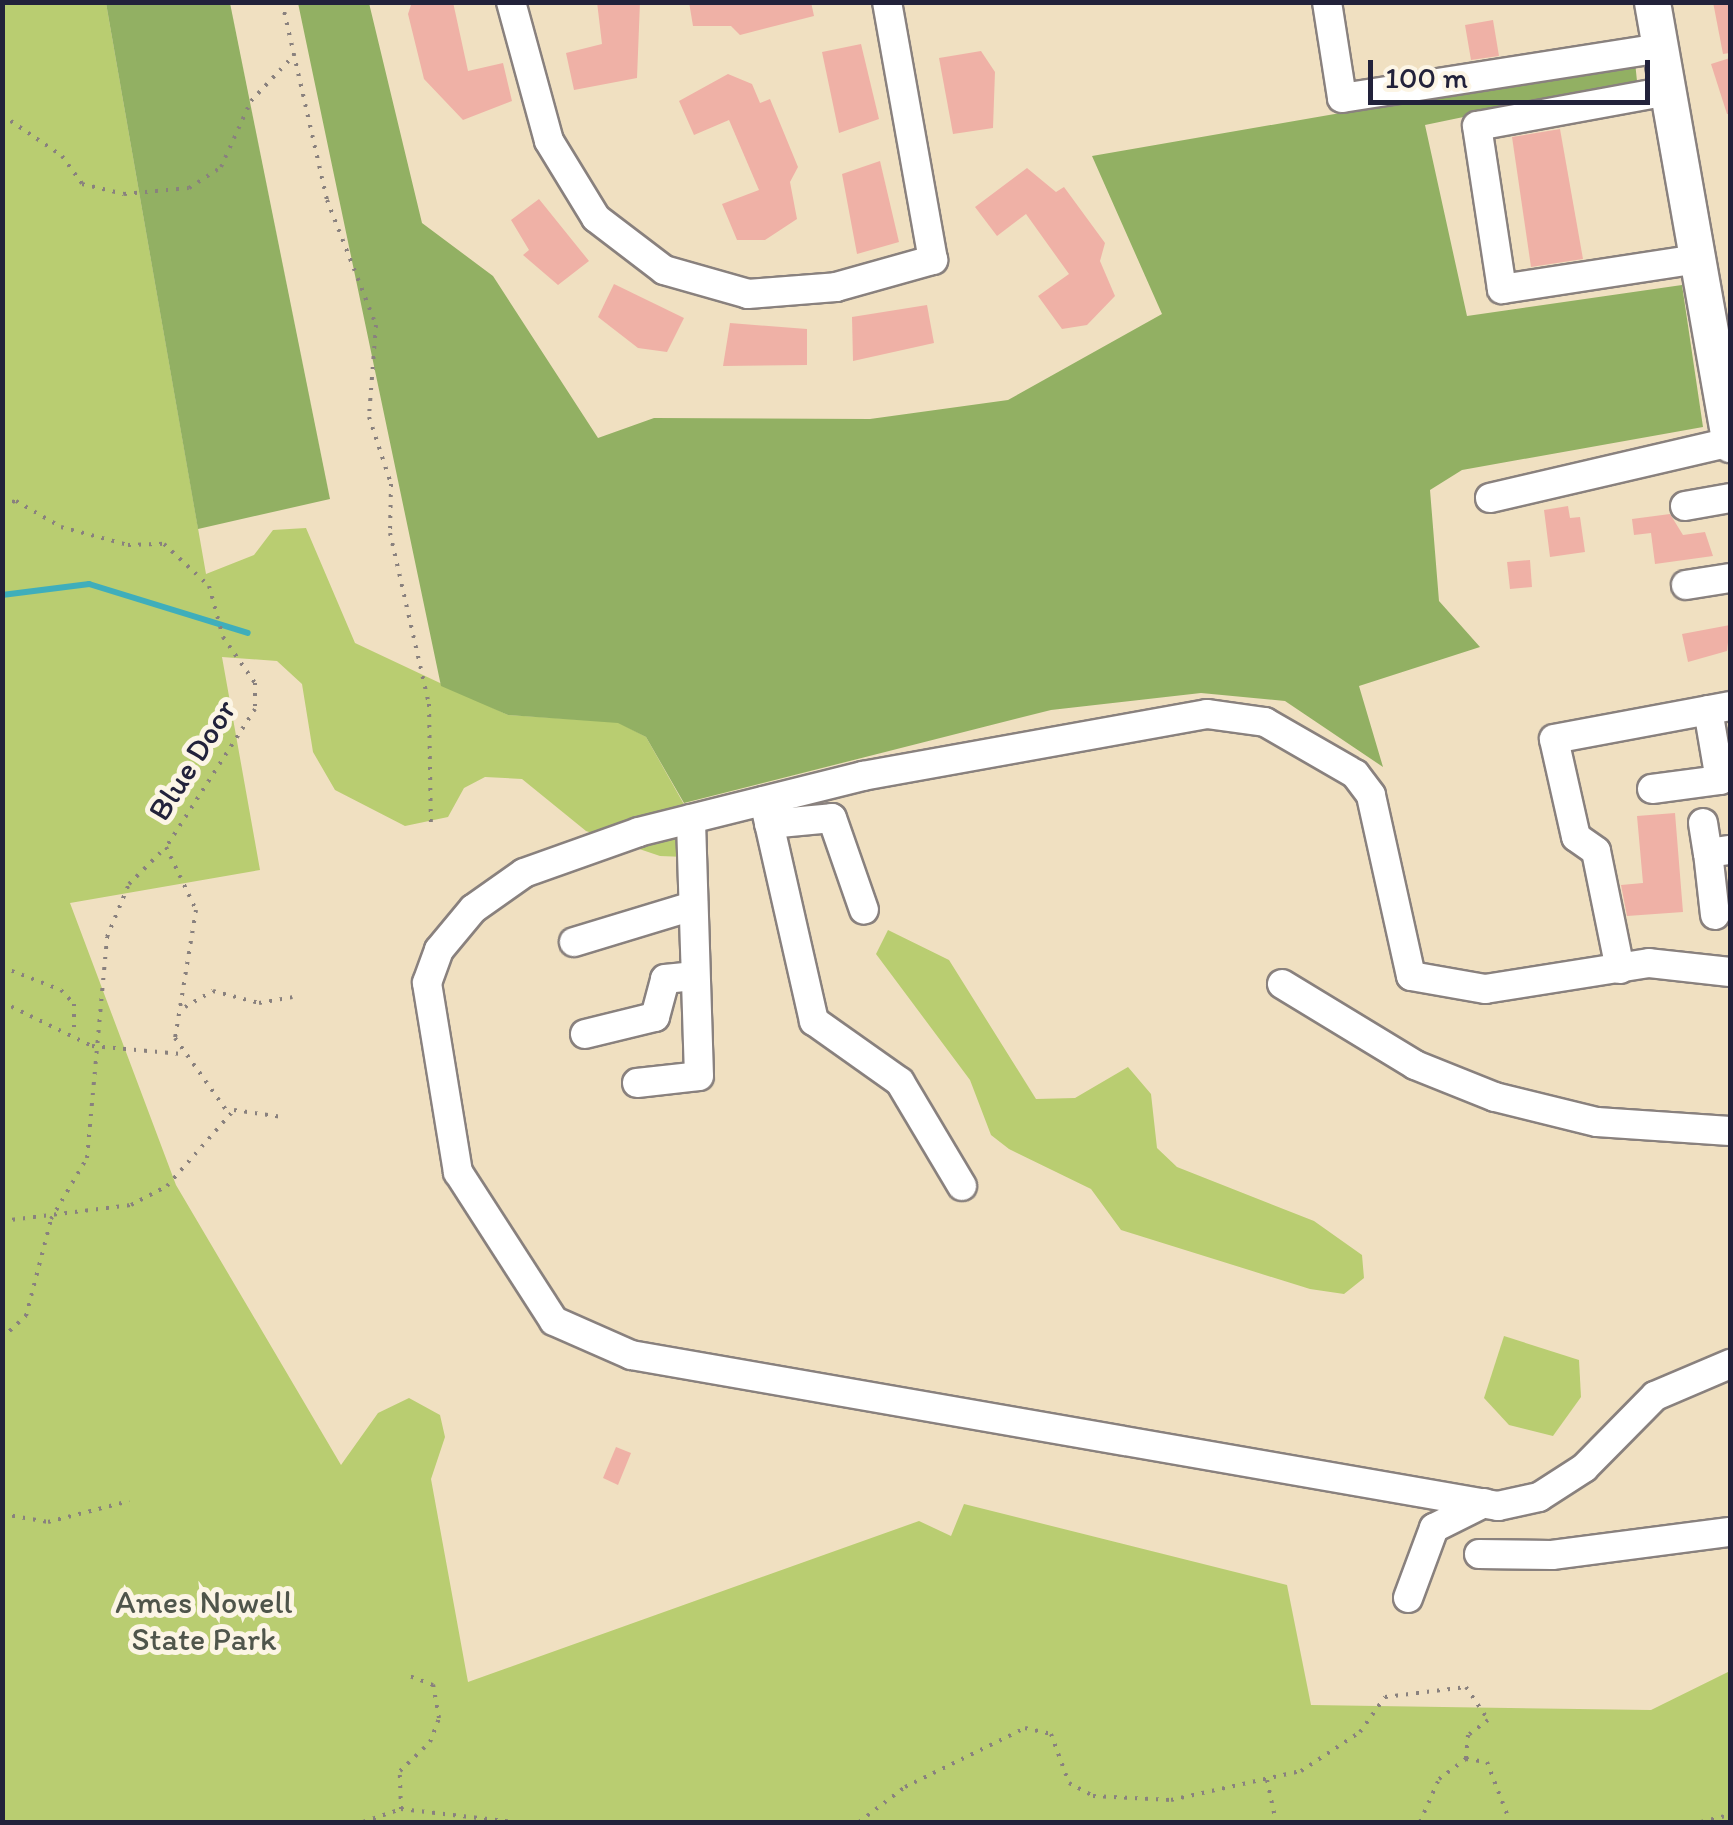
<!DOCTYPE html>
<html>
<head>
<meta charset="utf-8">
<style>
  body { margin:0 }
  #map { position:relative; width:1733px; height:1825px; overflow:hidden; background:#f0e0c1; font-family:Itim,sans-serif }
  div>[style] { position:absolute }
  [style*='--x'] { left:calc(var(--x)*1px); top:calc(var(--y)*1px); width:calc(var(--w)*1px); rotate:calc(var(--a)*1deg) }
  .green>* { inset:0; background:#b9cd71 }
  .forest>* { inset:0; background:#92b063 }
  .stream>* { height:6px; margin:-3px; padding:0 3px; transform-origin:3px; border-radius:3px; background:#3faebb }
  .building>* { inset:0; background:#efb1a6 }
  .path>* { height:4px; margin-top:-2px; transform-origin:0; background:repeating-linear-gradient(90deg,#89817e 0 2.5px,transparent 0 10.5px) }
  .roads { filter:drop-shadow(2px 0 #89817e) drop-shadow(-2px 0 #89817e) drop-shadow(0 2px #89817e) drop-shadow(0 -2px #89817e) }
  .minor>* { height:28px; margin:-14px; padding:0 14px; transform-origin:14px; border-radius:14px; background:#fff }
  .major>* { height:35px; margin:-17.5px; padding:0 17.5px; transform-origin:17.5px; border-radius:17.5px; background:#fff }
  span { translate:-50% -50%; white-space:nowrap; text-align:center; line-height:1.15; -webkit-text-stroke:10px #fcf5e5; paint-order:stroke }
  .street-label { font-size:32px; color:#22223b }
  .park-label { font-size:32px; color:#4f554b }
  .frame { position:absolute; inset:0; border:5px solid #22223b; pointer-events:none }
  .scale { position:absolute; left:1368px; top:60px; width:282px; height:45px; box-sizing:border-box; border:5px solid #22223b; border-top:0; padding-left:12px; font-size:30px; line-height:35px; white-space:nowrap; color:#22223b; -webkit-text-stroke:8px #fcf5e5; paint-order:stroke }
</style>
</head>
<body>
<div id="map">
  <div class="green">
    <div style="clip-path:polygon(3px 3px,106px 3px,206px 574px,254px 555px,273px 530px,306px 528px,355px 643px,508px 715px,618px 722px,646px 737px,699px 831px,685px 857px,660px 856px,586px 831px,522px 779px,485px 777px,464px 788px,448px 817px,405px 826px,335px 790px,313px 752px,302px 684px,277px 661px,222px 657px,260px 870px,70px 903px,176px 1185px,341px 1465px,378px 1413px,409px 1398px,440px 1415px,445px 1437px,431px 1479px,468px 1682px,919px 1521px,951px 1536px,964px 1504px,1287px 1585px,1311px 1705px,1651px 1710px,1730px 1671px,1730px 1822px,3px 1822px)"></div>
    <div style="clip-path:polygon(888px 930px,949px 960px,1036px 1099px,1075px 1098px,1128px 1067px,1151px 1094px,1157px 1148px,1177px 1167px,1314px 1221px,1362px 1255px,1364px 1278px,1344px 1294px,1310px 1289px,1121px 1230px,1091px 1189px,1009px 1149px,991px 1135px,970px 1080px,876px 954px)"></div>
    <div style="clip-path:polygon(1504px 1336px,1579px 1360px,1581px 1397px,1553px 1436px,1509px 1425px,1484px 1398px)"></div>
  </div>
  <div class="forest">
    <div style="clip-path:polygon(106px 3px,230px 3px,330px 499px,198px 529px)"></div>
    <div style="clip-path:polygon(298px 3px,369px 3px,422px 223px,493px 276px,598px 438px,654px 418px,870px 419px,1008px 400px,1162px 314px,1092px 156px,1635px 62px,1637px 81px,1425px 125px,1467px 316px,1682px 285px,1703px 427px,1462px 470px,1430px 490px,1439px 601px,1480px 647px,1359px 686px,1383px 767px,1285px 701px,1201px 693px,1051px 710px,684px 803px,646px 737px,618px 723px,508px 715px,441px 686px)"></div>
  </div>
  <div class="stream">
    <div style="--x:2;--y:595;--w:88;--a:-7.2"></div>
    <div style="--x:89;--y:584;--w:166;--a:17.1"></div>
  </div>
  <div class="building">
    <div style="clip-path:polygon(453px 2px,468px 71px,503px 63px,512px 101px,463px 120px,424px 79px,408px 14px,411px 5px)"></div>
    <div style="clip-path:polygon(597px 2px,640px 2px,637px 78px,574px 90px,566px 53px,602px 44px)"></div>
    <div style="clip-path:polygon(689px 2px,811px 2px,814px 16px,740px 35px,731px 26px,693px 26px)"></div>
    <div style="clip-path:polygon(1713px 2px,1730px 2px,1730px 53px,1723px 54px)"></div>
    <div style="clip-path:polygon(1493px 20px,1499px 56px,1471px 60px,1465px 25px)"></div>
    <div style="clip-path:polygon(861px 44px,879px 119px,839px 133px,822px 52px)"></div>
    <div style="clip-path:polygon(981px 51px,995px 72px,993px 128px,953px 134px,939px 58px)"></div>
    <div style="clip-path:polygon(1730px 58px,1730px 114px,1727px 114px,1711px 64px)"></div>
    <div style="clip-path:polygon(728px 74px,752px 84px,760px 103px,770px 99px,798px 167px,790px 182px,797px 219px,765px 240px,737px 240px,722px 204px,759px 190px,729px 120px,694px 135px,679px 101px)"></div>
    <div style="clip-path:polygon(1560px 129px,1583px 259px,1531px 267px,1512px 137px)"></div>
    <div style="clip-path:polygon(880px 161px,899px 242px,857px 254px,842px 174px)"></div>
    <div style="clip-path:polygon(1027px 168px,1056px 192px,1064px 187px,1105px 243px,1100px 261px,1115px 296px,1087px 325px,1062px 329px,1038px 296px,1069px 274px,1026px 214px,997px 236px,975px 207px)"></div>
    <div style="clip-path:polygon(539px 199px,589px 261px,558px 285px,523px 255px,529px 250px,511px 220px)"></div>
    <div style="clip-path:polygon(614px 284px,684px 318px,667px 352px,638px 348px,598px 317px)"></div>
    <div style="clip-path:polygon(927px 305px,934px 343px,853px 361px,852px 317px)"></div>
    <div style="clip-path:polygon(730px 323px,807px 329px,807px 365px,723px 366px)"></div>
    <div style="clip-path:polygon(1568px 506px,1570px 518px,1580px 517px,1585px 552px,1550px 557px,1544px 510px)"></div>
    <div style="clip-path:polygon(1670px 514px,1683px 535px,1705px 532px,1713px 556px,1655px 564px,1651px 533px,1634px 535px,1632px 519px)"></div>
    <div style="clip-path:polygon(1530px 560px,1532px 587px,1510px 589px,1507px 562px)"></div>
    <div style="clip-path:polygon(1730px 625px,1727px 651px,1688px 662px,1682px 634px)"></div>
    <div style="clip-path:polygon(1675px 813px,1683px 912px,1627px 916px,1621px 885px,1643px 883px,1637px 816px)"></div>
    <div style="clip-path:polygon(616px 1447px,631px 1453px,618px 1485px,603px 1478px)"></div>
  </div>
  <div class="path">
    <div style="--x:282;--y:2;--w:203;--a:77.2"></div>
    <div style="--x:327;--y:200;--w:134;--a:68.6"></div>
    <div style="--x:376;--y:325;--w:92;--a:94.4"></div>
    <div style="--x:369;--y:417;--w:71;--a:71.8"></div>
    <div style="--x:391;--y:484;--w:49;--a:91.2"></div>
    <div style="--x:390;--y:533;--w:175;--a:77.2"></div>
    <div style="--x:429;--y:704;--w:124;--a:89.1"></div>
    <div style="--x:2;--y:115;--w:73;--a:34.3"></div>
    <div style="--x:62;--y:156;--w:34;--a:54"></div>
    <div style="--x:82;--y:184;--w:43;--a:13.4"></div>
    <div style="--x:124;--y:194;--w:65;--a:-5.3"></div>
    <div style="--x:189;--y:188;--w:38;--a:-33"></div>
    <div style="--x:221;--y:167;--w:72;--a:-65.6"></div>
    <div style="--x:251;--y:101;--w:64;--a:-46.9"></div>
    <div style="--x:2;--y:504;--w:14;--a:-12"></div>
    <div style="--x:16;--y:501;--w:52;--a:30"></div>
    <div style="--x:61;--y:527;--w:69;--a:15"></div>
    <div style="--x:128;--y:545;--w:36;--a:-2"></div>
    <div style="--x:164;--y:544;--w:62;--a:43"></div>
    <div style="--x:209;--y:586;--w:53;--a:74.6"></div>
    <div style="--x:223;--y:637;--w:56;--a:55.2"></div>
    <div style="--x:255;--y:683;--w:26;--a:90"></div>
    <div style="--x:255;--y:709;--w:164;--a:122.8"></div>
    <div style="--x:166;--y:847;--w:70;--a:64.5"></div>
    <div style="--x:196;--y:910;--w:130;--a:99.3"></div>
    <div style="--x:175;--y:1038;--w:93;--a:54.6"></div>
    <div style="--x:2;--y:967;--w:63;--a:21.3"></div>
    <div style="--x:61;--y:990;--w:19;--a:47"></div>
    <div style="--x:74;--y:1004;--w:29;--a:90"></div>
    <div style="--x:2;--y:1002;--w:100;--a:26.1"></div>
    <div style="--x:92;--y:1046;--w:90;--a:5.1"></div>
    <div style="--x:185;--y:1007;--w:32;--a:-30"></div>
    <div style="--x:213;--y:991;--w:48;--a:14.6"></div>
    <div style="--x:259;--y:1003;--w:34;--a:-10"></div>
    <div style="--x:2;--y:1221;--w:130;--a:-7.1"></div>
    <div style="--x:131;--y:1205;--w:41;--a:-27.8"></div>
    <div style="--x:167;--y:1186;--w:101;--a:-48.6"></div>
    <div style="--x:234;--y:1110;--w:49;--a:8.3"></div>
    <div style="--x:2;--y:1338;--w:33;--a:-43"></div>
    <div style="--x:26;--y:1316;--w:100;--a:-75.5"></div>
    <div style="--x:51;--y:1219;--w:71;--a:-59.5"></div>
    <div style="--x:87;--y:1158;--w:222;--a:-84.8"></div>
    <div style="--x:107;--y:937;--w:57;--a:-67.5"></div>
    <div style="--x:129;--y:884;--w:52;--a:-45"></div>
    <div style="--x:2;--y:1514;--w:47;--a:9.9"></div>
    <div style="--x:48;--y:1522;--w:84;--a:-14.5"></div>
    <div style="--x:1267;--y:1780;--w:43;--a:77.9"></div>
    <div style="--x:401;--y:1809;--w:38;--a:-92"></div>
    <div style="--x:400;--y:1771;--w:42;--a:-44"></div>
    <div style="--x:430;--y:1742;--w:26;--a:-69"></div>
    <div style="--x:439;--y:1718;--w:34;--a:-100"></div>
    <div style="--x:433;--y:1685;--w:31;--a:-159"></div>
    <div style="--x:363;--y:1822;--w:40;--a:-18.9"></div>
    <div style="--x:401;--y:1809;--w:114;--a:6.6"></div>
    <div style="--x:859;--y:1822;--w:58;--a:-37.3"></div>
    <div style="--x:905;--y:1787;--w:134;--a:-26.2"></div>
    <div style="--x:1025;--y:1728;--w:27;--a:13"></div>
    <div style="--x:1051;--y:1734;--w:52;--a:69.8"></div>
    <div style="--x:1069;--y:1783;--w:27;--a:28"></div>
    <div style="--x:1093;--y:1796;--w:78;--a:2.9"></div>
    <div style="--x:1171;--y:1800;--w:133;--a:-12.6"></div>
    <div style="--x:1301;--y:1771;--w:71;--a:-33.5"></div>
    <div style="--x:1360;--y:1732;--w:43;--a:-54.5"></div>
    <div style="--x:1385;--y:1697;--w:82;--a:-7"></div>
    <div style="--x:1466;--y:1687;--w:40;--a:56"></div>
    <div style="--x:1488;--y:1720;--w:25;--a:143"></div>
    <div style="--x:1468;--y:1735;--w:24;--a:95"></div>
    <div style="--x:1420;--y:1822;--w:47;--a:-66.2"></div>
    <div style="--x:1439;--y:1779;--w:34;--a:-37"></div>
    <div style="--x:1466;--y:1759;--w:21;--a:8"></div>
    <div style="--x:1487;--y:1762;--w:64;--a:69"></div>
    <div style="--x:1701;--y:1822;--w:30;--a:-14"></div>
  </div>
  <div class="roads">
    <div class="minor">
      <div style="--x:511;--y:2;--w:144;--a:74.7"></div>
      <div style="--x:549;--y:141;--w:90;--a:58.6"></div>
      <div style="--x:596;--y:218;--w:86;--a:37.4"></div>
      <div style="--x:664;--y:270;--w:87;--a:15.9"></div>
      <div style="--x:748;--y:294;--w:88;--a:-4.5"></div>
      <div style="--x:836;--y:287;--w:101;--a:-15.6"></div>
      <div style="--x:933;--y:260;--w:262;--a:-100.1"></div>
      <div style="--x:1327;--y:2;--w:97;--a:81.1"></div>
      <div style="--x:1342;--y:98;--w:322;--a:-8.9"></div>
      <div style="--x:1668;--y:91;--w:194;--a:169.6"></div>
      <div style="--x:1477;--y:126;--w:165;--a:81.3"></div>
      <div style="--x:1502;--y:289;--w:198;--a:-8.7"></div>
      <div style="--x:1490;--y:498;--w:246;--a:-13.1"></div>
      <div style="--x:1685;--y:506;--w:46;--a:-10.1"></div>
      <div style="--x:1686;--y:585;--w:45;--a:-9"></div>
      <div style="--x:1652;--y:789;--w:69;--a:-7.5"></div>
      <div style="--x:1720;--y:780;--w:71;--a:-99.7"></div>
      <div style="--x:764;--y:801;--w:226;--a:77.2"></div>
      <div style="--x:814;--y:1021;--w:105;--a:35.3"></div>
      <div style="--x:900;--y:1082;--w:121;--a:59.2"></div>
      <div style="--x:1703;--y:823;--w:30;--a:81"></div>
      <div style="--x:769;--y:824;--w:63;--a:-5.4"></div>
      <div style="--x:832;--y:818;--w:97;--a:70.8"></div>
      <div style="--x:1715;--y:915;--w:62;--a:-96.4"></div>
      <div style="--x:1708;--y:853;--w:22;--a:-8"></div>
      <div style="--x:574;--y:942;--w:120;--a:-16.9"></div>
      <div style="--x:1620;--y:969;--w:120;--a:-101.5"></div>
      <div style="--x:1596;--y:851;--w:24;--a:-145"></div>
      <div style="--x:1576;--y:837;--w:100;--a:-102.7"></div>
      <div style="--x:1554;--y:739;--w:179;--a:-10.6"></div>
      <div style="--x:1730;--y:972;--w:81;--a:-173.7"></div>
      <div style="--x:1649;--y:963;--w:166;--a:171"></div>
      <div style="--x:1485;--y:989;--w:75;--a:-170"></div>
      <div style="--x:1411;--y:976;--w:185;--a:-102.5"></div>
      <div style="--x:1371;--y:795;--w:26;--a:-127"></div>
      <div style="--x:1355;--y:774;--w:104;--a:-150"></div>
      <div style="--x:1265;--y:722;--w:59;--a:-172.1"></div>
      <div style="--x:1207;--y:714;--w:350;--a:169.8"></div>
      <div style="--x:863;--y:776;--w:231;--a:166"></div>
      <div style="--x:639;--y:832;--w:122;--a:160.4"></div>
      <div style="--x:524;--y:873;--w:62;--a:144.8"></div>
      <div style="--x:473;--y:909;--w:53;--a:129.7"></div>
      <div style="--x:439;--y:950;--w:35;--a:110"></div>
      <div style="--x:427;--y:983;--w:192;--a:80.7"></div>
      <div style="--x:458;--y:1172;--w:177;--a:57.2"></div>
      <div style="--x:554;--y:1321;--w:84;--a:23.8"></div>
      <div style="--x:631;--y:1355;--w:880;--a:9.88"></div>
      <div style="--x:1498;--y:1506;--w:42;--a:-12.4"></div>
      <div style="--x:1539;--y:1497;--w:54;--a:-32.8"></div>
      <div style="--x:1584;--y:1468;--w:101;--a:-45.4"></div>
      <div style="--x:1655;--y:1396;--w:82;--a:-23.1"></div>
      <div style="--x:1282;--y:984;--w:156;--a:31.3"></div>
      <div style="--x:1415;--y:1065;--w:86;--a:21.8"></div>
      <div style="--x:1495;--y:1097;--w:105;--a:13.8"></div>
      <div style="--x:1597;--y:1122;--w:133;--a:3.9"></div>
      <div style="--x:585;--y:1034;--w:72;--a:-13.7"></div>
      <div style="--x:655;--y:1017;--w:39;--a:-75"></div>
      <div style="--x:665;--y:979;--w:28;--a:-6"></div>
      <div style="--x:637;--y:1083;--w:62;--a:-6.4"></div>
      <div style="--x:699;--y:1076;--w:257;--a:-91.8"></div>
      <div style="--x:1479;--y:1554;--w:73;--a:0.8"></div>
      <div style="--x:1552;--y:1555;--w:179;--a:-7.4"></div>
      <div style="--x:1408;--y:1598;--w:75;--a:-69.6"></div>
      <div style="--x:1434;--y:1528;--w:56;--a:-26.6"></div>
    </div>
    <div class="major">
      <div style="--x:1652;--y:2;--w:449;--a:80"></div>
    </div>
  </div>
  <div class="street-label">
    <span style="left:192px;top:760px;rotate:-58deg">Blue Door</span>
  </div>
  <div class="park-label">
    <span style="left:204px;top:1621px">Ames Nowell<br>State Park</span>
  </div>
  <div class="frame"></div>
  <div class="scale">100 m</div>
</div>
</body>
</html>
